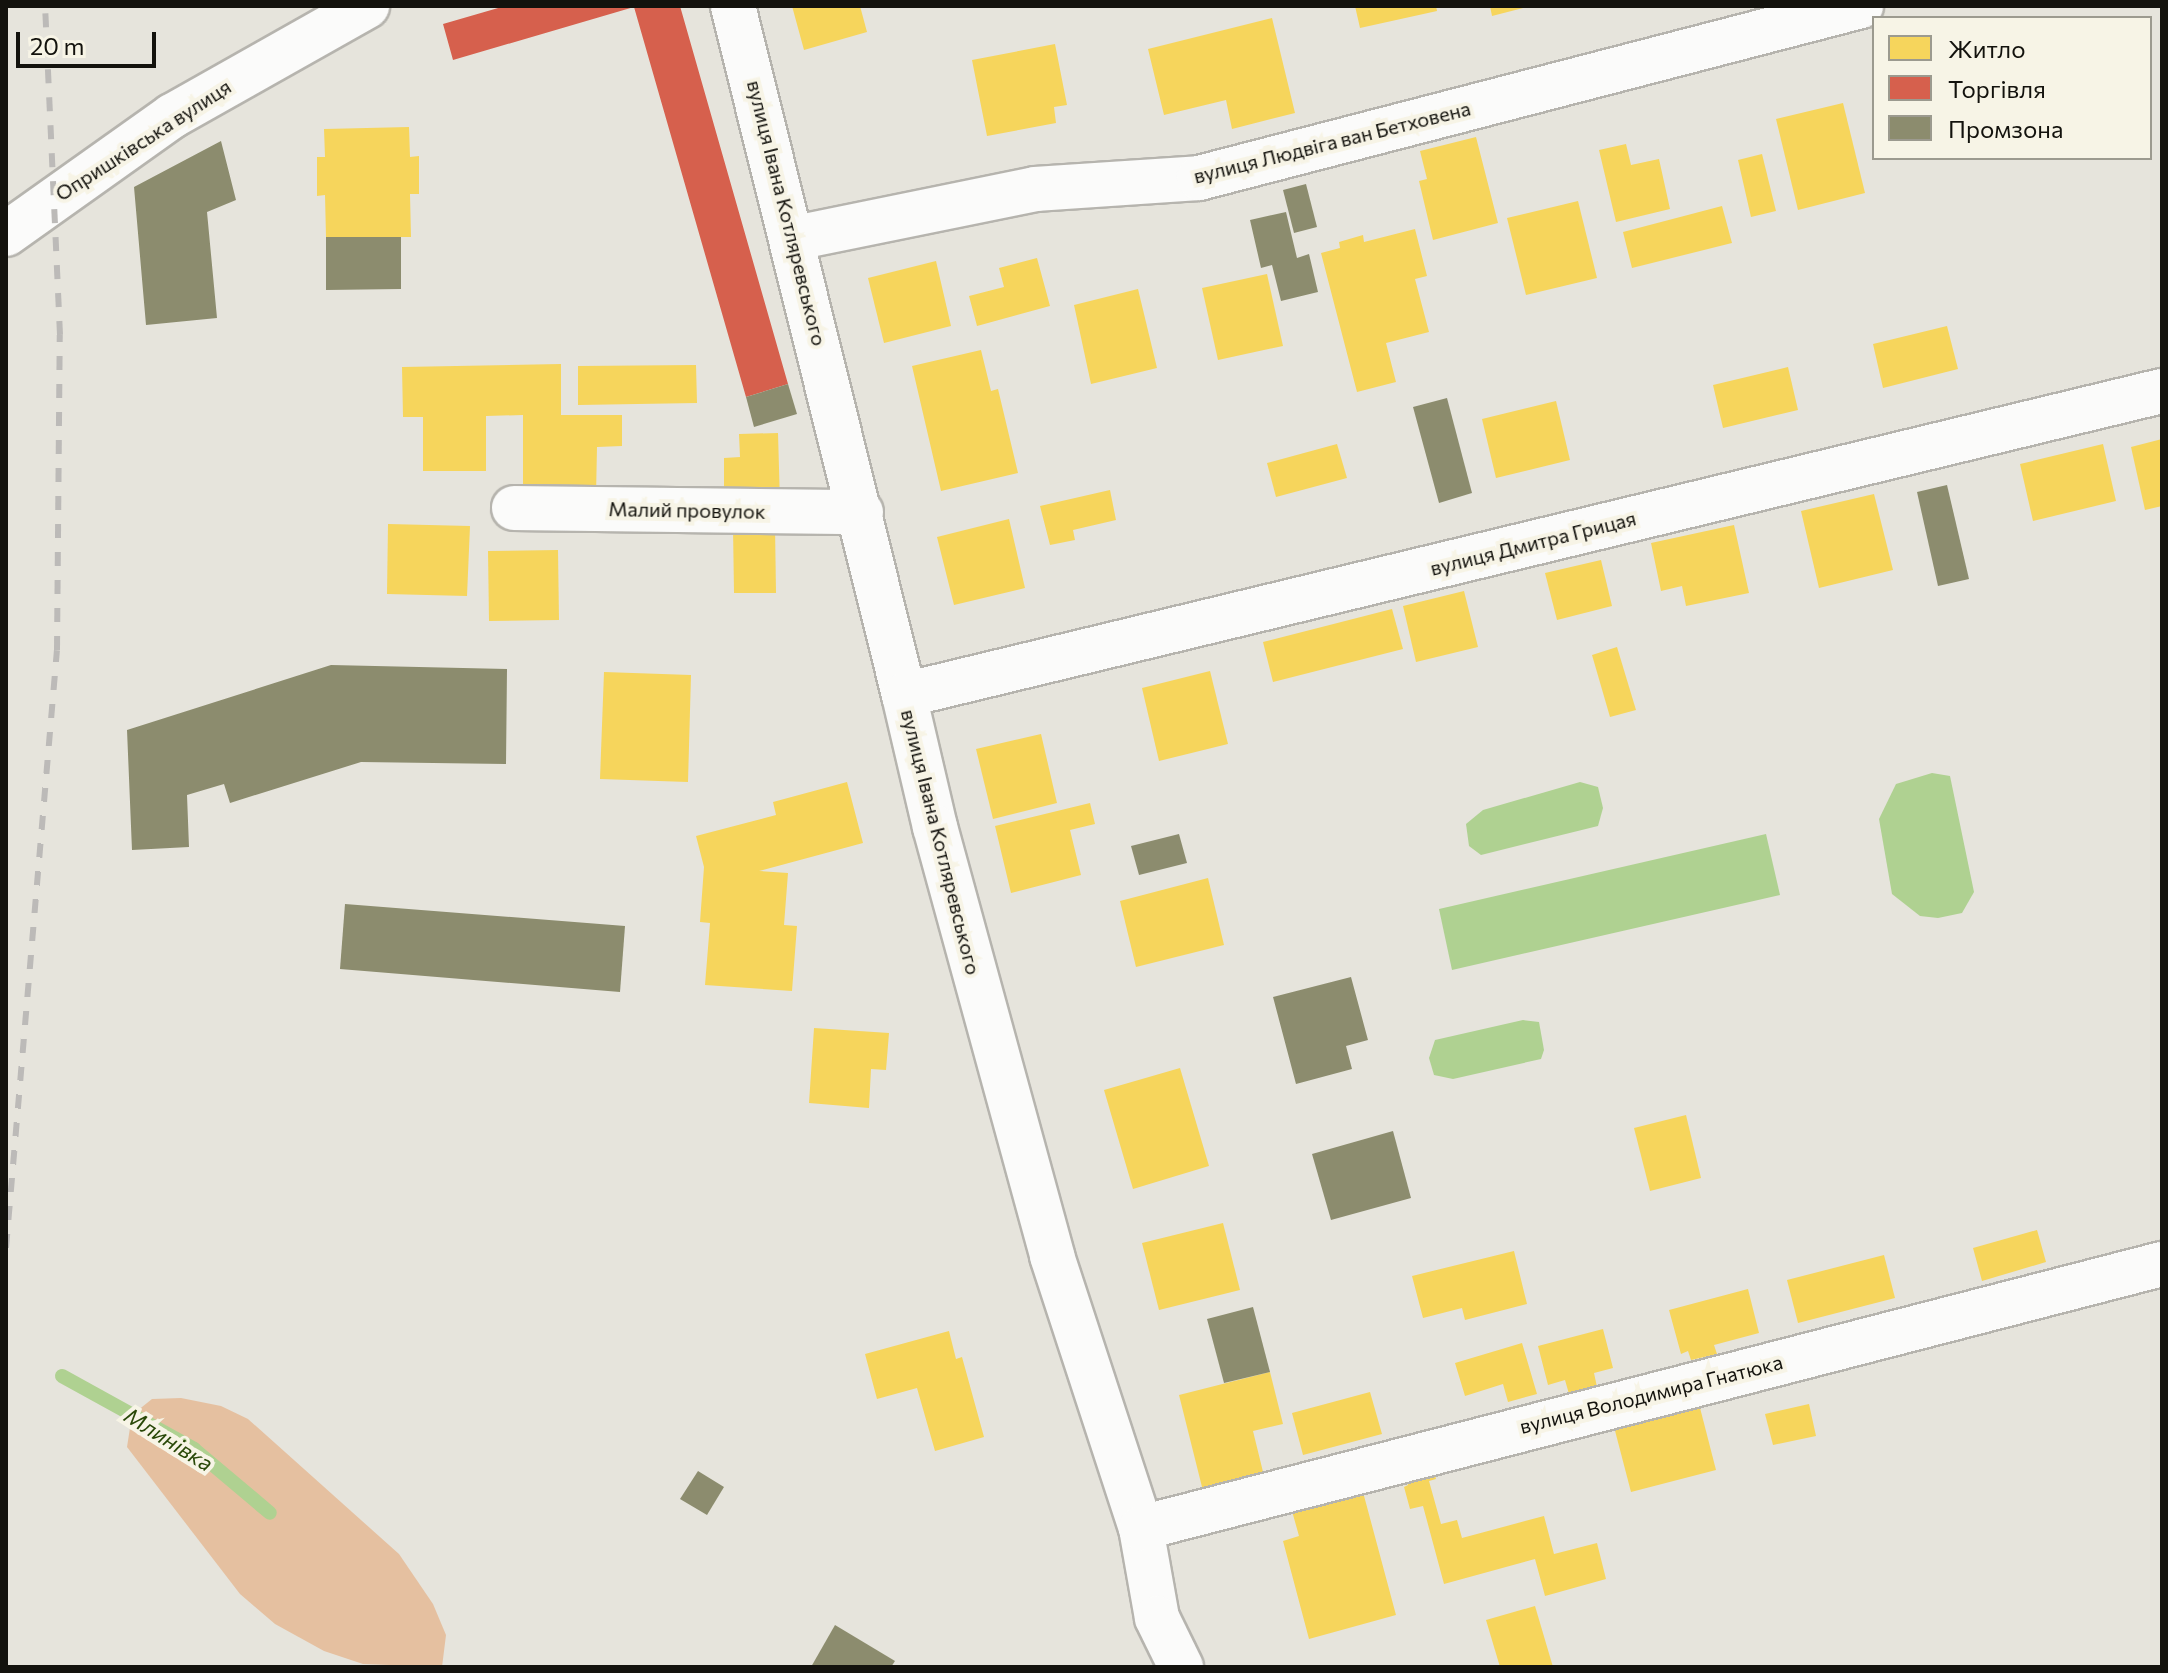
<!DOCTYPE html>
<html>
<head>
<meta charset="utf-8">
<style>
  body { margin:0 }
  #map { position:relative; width:2168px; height:1673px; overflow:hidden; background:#e6e4dc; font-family:Commissioner,sans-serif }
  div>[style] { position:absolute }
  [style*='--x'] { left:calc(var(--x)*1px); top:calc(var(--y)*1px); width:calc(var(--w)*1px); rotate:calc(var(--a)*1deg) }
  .green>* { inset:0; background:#e5c0a0 }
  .water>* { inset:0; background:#afd191 }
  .homes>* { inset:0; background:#f6d55c }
  .shops>* { inset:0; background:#d6604d }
  .industry>* { inset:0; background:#8c8c6e }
  .stream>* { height:14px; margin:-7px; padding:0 7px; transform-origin:7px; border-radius:7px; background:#afd191 }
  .roads { filter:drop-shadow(2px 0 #b6b4ae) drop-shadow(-2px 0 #b6b4ae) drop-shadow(0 2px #b6b4ae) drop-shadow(0 -2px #b6b4ae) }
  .minor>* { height:44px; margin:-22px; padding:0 22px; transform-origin:22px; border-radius:22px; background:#fbfbfa }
  .tertiary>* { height:44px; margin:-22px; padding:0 22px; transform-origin:22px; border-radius:22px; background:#fbfbfa }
  .rail>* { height:6px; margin-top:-3px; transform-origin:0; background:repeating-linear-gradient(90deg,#bcbab8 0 14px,transparent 0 28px) }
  span { translate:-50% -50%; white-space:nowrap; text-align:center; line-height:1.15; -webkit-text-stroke:8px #f7f4e6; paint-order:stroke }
  .street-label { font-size:20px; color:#13120d }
  .water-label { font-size:22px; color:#294808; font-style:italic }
  .frame { position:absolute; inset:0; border:8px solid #13120d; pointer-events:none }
  .legend { position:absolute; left:1872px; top:16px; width:280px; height:144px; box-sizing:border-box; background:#f7f4e6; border:2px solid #9c9a8f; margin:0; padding:10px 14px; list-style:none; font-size:24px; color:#13120d }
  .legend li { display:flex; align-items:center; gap:16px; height:40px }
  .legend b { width:40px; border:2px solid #9c9a8f }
  .scale { position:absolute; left:16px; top:32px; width:140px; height:36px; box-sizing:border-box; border:4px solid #13120d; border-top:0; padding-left:10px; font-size:24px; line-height:28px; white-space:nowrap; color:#13120d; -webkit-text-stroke:6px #f7f4e6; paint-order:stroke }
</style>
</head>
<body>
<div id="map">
  <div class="green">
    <div style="clip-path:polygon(181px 1398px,221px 1406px,248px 1419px,399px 1554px,433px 1604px,446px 1635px,442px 1667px,363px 1664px,324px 1651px,275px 1624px,240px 1594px,127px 1447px,132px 1415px,152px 1399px)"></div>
  </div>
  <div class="water">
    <div style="clip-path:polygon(1932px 773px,1950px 776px,1974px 892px,1962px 913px,1938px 918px,1920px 916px,1892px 894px,1879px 819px,1896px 784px)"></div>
    <div style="clip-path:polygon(1580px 782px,1598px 787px,1603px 808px,1598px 826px,1481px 855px,1469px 846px,1466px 824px,1483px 810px)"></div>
    <div style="clip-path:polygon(1766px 834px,1780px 895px,1452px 970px,1439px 909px)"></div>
    <div style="clip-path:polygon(1523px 1020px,1539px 1022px,1544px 1050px,1541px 1059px,1453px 1079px,1434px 1075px,1429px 1058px,1435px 1040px)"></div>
  </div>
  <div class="homes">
    <div style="clip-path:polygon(792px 6px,860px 6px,867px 32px,804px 50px)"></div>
    <div style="clip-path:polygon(1355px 6px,1436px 6px,1437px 11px,1360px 28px)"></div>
    <div style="clip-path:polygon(1490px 6px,1527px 6px,1527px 7px,1492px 16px)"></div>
    <div style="clip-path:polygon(1272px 18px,1295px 113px,1232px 129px,1226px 100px,1164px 115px,1148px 49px)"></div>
    <div style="clip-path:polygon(1055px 44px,1067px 105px,1054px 107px,1056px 123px,987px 136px,972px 60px)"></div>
    <div style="clip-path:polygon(1843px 103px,1865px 193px,1798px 210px,1776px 119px)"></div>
    <div style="clip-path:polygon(409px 127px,410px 157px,419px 156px,419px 194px,410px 194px,411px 237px,326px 237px,325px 195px,317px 196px,317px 157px,325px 157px,324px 129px)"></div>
    <div style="clip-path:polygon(1476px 137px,1498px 223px,1433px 240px,1419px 181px,1427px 179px,1420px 151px)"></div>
    <div style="clip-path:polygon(1626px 144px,1631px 165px,1659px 159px,1670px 209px,1616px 222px,1599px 150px)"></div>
    <div style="clip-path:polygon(1762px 154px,1776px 211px,1751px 217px,1738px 160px)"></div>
    <div style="clip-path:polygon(1578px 201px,1597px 278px,1526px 295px,1507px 218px)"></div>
    <div style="clip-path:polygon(1722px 206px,1732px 243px,1632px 268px,1623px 232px)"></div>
    <div style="clip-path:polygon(1415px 229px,1427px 276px,1415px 279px,1429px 332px,1386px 343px,1396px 382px,1357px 392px,1321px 253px,1340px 248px,1339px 242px,1363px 235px,1364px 242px)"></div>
    <div style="clip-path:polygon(1037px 258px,1050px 306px,977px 326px,969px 296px,1004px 287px,999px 268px)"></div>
    <div style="clip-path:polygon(936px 261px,951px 326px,884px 343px,868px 278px)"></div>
    <div style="clip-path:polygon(1267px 274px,1283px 346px,1218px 360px,1202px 288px)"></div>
    <div style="clip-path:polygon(1138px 289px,1157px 368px,1091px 384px,1074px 305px)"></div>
    <div style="clip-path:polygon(1947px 326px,1958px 369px,1883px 388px,1873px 344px)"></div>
    <div style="clip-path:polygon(981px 350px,991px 391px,998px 389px,1018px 473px,941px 491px,912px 366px)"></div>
    <div style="clip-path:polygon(561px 364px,561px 415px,622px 415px,622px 446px,597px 447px,596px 496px,523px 497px,523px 415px,486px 416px,486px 471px,423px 471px,423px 417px,403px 417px,402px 367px)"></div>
    <div style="clip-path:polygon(696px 365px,697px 403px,578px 405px,578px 366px)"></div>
    <div style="clip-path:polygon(1788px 367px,1798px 410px,1723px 428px,1713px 385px)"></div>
    <div style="clip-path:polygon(1556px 401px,1570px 460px,1496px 478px,1482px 419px)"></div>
    <div style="clip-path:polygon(778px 433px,780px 503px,724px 504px,724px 458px,740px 457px,739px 434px)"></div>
    <div style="clip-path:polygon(2162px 439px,2162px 506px,2145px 510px,2131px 447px)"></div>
    <div style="clip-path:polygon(1337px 444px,1347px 478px,1276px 497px,1267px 463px)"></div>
    <div style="clip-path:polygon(2103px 444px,2116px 501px,2033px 521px,2020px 464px)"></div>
    <div style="clip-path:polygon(1110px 490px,1116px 520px,1073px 530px,1075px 540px,1050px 545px,1040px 506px)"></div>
    <div style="clip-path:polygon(1874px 494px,1893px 570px,1819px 588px,1801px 511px)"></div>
    <div style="clip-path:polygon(1009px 519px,1025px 588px,954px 605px,937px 537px)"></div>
    <div style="clip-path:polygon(388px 524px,470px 526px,467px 596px,387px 594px)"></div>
    <div style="clip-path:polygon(1734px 525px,1749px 593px,1686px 606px,1682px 586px,1661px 591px,1651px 543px)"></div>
    <div style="clip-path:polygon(775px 526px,776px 593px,734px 593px,733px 527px)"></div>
    <div style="clip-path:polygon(558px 550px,559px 620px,489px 621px,488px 551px)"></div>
    <div style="clip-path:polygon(1601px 560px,1612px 606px,1557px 620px,1545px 573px)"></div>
    <div style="clip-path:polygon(1464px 591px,1478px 647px,1416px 662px,1403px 606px)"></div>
    <div style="clip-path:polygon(1392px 609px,1403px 649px,1273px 682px,1263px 642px)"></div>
    <div style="clip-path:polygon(1617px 647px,1636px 710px,1610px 717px,1592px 655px)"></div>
    <div style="clip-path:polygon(1210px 671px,1228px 744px,1159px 761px,1142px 688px)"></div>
    <div style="clip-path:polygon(604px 672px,691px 675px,688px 782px,600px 779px)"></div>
    <div style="clip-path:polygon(1041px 734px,1057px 803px,993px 819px,976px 749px)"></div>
    <div style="clip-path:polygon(847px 782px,863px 843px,759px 871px,788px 873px,784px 925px,797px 926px,792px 991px,705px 985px,710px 923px,700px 922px,704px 867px,696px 836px,776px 815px,773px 802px)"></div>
    <div style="clip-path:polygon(1090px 803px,1095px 824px,1070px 830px,1081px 875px,1011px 893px,995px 826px)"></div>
    <div style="clip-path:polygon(1208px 878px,1224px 945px,1136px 967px,1120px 901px)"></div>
    <div style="clip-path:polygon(814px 1028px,889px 1033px,886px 1070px,871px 1069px,869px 1108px,809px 1103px)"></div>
    <div style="clip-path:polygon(1180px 1068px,1209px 1166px,1133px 1189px,1104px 1090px)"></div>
    <div style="clip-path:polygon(1686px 1115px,1701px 1178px,1650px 1191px,1634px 1128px)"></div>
    <div style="clip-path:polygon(1223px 1223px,1240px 1290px,1159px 1310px,1142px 1243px)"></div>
    <div style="clip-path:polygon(2037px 1230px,2046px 1262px,1982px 1281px,1973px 1248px)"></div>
    <div style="clip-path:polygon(1514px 1251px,1527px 1304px,1465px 1320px,1462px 1308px,1423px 1318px,1412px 1276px)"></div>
    <div style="clip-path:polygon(1884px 1255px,1895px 1298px,1798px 1323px,1787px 1280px)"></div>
    <div style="clip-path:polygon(1748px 1289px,1759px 1333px,1714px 1345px,1717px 1354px,1691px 1360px,1688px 1351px,1681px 1354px,1669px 1310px)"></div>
    <div style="clip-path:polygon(1603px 1329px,1613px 1368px,1594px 1373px,1597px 1387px,1569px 1394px,1565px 1380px,1548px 1385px,1538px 1346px)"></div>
    <div style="clip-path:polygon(949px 1331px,956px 1359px,962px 1357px,984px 1437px,935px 1451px,917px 1388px,877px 1399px,865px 1354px)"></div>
    <div style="clip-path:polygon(1522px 1343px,1537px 1394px,1508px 1402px,1503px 1384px,1465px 1396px,1455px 1363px)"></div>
    <div style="clip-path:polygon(1270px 1372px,1283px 1424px,1253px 1431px,1265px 1480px,1204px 1495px,1179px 1395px)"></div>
    <div style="clip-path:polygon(1370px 1392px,1382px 1434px,1303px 1455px,1292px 1413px)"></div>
    <div style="clip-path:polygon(1698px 1400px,1716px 1470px,1631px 1492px,1613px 1423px)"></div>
    <div style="clip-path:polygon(1809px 1404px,1816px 1436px,1773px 1445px,1765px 1414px)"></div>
    <div style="clip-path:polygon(1431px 1462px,1436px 1479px,1429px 1481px,1441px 1524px,1457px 1520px,1462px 1538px,1544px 1516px,1554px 1554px,1597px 1543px,1606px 1579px,1545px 1596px,1535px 1559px,1444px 1584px,1423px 1506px,1410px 1509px,1404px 1487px,1408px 1485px,1403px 1469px)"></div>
    <div style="clip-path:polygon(1363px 1492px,1396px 1615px,1309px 1639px,1283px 1541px,1299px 1536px,1292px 1511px)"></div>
    <div style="clip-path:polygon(1535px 1606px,1553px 1667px,1500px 1667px,1486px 1620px)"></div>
  </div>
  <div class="shops">
    <div style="clip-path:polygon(505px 6px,680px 6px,788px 384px,746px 397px,634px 7px,453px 60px,443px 24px)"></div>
  </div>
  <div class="industry">
    <div style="clip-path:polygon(221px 141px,236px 200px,207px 212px,217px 318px,146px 325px,134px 187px)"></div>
    <div style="clip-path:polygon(1306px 184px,1317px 227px,1294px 233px,1283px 190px)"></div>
    <div style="clip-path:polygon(1286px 212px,1297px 258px,1309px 254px,1318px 292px,1281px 301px,1272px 265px,1261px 268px,1250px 220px)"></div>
    <div style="clip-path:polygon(326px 237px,401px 237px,401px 289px,326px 290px)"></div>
    <div style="clip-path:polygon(788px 384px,797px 414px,754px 427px,746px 397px)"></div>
    <div style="clip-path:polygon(1447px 398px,1472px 493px,1439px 503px,1413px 407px)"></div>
    <div style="clip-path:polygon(1947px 485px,1969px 579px,1938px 586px,1917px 492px)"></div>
    <div style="clip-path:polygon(331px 665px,507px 669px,506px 764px,361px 762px,230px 803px,224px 784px,187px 795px,189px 847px,132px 850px,127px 730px)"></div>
    <div style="clip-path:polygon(1179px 834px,1187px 863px,1139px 875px,1131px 846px)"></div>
    <div style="clip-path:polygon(345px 904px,625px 926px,620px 992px,340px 969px)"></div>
    <div style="clip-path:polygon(1351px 977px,1368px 1040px,1346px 1046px,1352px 1069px,1296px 1084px,1273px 997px)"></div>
    <div style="clip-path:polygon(1393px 1131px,1411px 1198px,1331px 1220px,1312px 1154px)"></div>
    <div style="clip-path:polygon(1253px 1307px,1270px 1372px,1224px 1383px,1207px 1319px)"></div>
    <div style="clip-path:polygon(698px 1471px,724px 1487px,707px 1515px,680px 1499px)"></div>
    <div style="clip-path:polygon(835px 1625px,895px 1661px,891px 1667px,811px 1667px)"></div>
  </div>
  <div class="stream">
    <div style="--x:62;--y:1376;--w:151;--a:28.9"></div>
    <div style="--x:194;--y:1449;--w:99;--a:40.1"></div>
  </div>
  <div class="roads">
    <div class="minor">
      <div style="--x:795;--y:238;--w:245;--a:-11.5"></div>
      <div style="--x:1035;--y:189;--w:164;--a:-3.8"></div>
      <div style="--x:1199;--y:178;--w:684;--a:-14.56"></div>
      <div style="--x:514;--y:508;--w:347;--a:0.7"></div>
      <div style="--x:904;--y:695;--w:136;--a:76.8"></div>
      <div style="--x:935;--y:827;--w:445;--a:74.7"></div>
      <div style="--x:1052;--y:1256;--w:286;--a:71.9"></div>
      <div style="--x:1141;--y:1528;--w:91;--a:79.9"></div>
      <div style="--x:1157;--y:1618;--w:55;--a:63.9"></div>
      <div style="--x:1141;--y:1528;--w:1055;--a:-14.5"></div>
    </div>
    <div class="tertiary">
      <div style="--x:733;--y:6;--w:710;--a:76.06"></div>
      <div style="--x:904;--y:695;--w:1294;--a:-13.59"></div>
      <div style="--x:6;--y:234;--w:204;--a:-35.4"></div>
      <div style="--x:172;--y:116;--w:224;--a:-29.4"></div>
    </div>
  </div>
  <div class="rail">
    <div style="--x:6;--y:1248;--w:600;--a:-85.13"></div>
    <div style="--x:57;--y:650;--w:315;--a:-89.5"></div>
    <div style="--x:60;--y:335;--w:329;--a:-92.6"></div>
  </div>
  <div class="street-label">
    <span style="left:143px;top:140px;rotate:-33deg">Опришківська вулиця</span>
    <span style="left:1332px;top:142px;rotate:-14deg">вулиця Людвіга ван Бетховена</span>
    <span style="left:787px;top:213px;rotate:76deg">вулиця Івана Котляревського</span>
    <span style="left:687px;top:510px;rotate:1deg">Малий провулок</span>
    <span style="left:1533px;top:543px;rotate:-14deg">вулиця Дмитра Грицая</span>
    <span style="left:941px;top:842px;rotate:76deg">вулиця Івана Котляревського</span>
    <span style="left:1651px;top:1394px;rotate:-14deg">вулиця Володимира Гнатюка</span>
  </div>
  <div class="water-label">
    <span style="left:169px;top:1439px;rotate:32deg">Млинівка</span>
  </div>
  <div class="frame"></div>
  <ul class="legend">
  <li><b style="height:22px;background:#f6d55c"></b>Житло</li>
  <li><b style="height:22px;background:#d6604d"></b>Торгівля</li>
  <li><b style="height:22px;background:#8c8c6e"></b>Промзона</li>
  </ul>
  <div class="scale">20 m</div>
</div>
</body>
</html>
